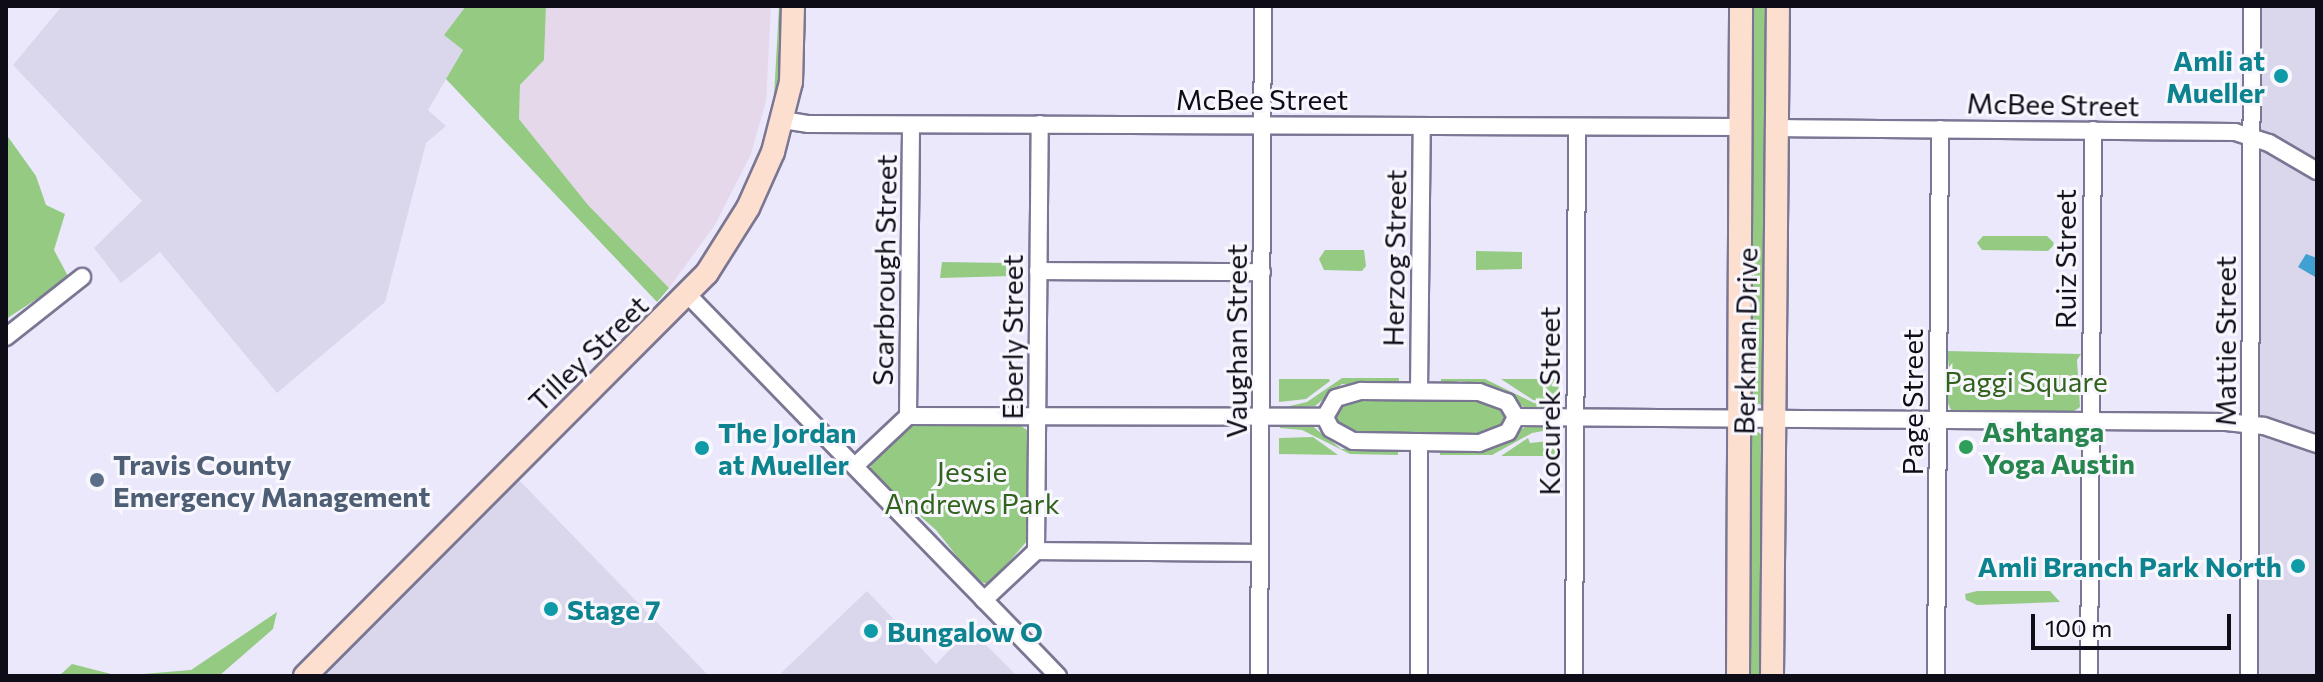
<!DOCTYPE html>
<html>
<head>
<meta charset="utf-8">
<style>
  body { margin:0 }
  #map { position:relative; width:2323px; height:682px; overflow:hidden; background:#ebe8fc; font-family:Commissioner,sans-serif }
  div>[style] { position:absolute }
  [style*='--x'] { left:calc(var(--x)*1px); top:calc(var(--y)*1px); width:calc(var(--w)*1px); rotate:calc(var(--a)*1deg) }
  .commercial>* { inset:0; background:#dad6eb }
  .education>* { inset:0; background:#e5d8eb }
  .green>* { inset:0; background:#95ca83 }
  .water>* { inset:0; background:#41a0d2 }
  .roads { filter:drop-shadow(2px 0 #7a7693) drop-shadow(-2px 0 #7a7693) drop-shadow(0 2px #7a7693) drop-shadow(0 -2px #7a7693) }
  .street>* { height:16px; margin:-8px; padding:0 8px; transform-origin:8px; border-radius:8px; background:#fff }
  .secondary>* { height:22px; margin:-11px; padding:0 11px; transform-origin:11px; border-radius:11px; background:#fcdfcf }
  .dots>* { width:22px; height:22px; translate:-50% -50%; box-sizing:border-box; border:4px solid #f8f7fe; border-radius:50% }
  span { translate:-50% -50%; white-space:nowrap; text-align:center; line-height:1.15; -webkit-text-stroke:6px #f8f7fe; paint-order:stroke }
  .culture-label { font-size:28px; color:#0d838f; font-weight:700 }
  .right { translate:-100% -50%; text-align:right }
  .left { translate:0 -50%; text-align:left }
  .street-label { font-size:28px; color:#0e0c17 }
  .park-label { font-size:28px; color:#31631c }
  .leisure-label { font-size:28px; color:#27864d; font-weight:700 }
  .service-label { font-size:28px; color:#4e5e75; font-weight:700 }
  .frame { position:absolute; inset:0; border:8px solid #0e0c17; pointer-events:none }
  .scale { position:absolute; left:2031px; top:614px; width:200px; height:36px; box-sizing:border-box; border:4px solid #0e0c17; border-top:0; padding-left:10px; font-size:24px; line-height:28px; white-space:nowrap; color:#0e0c17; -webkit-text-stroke:6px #f8f7fe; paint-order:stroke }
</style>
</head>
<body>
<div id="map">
  <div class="commercial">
    <div style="clip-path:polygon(62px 6px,466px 6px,444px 35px,463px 50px,428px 110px,446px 126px,426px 143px,385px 302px,277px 393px,160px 252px,121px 283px,94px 248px,142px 201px,13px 65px)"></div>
    <div style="clip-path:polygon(2252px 6px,2317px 6px,2317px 676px,2248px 676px)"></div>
    <div style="clip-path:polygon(517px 478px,709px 676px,320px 676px)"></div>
    <div style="clip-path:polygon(867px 591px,936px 664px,970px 629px,1017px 676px,778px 676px)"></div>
  </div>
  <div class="education">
    <div style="clip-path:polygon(546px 6px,771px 6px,766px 101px,751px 154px,715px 225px,669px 288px,588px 205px,519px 119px,520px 85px,544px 60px)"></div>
  </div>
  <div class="green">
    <div style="clip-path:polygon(466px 6px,546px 6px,544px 60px,520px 85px,519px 119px,588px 205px,669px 288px,657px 302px,446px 79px,463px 50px,444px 35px)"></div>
    <div style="clip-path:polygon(779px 6px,782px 6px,781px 99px,774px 97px)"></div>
    <div style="clip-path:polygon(1747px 6px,1765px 6px,1770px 107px,1764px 406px,1751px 401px)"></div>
    <div style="clip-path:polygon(6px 134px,36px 176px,46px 205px,65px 214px,54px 250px,69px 278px,6px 319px)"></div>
    <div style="clip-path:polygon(1983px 236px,2047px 236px,2055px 244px,2048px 251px,1982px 250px,1977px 243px)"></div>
    <div style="clip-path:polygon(1325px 250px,1364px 250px,1366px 266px,1362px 271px,1324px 270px,1319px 259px)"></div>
    <div style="clip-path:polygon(1476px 251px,1522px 252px,1522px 269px,1476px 270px)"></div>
    <div style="clip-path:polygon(942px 262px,1009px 263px,1012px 276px,940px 278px)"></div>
    <div style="clip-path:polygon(1947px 351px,2081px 354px,2077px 360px,2080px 407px,2071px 413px,1951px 410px,1946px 399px,1951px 383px)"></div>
    <div style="clip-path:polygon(1342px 378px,1399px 378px,1399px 387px,1342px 384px,1315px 406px,1281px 408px,1307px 402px)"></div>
    <div style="clip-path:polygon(1279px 379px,1329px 379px,1330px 381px,1306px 399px,1279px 402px)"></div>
    <div style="clip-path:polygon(1441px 379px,1485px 379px,1534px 403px,1554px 406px,1554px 410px,1525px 408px,1505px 390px,1484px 384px,1459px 381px,1441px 387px)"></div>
    <div style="clip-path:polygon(1501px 379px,1559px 379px,1559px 403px,1533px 400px)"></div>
    <div style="clip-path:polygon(1353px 398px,1479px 398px,1502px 408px,1505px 420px,1487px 435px,1360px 436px,1340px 430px,1331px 417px,1334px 409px)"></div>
    <div style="clip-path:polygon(1280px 423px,1311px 425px,1341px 449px,1398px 447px,1398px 455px,1350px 454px,1302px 430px,1280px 428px)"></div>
    <div style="clip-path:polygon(910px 424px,1018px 424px,1027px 430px,1027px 541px,989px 585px,975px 579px,936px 530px,871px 473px,871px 461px)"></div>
    <div style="clip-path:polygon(1554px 425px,1554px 429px,1532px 433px,1492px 455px,1440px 455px,1440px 447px,1457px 453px,1488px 450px,1525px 427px)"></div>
    <div style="clip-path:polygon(1758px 432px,1763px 436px,1768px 676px,1749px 676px,1747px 433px)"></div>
    <div style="clip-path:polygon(1313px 437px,1338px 455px,1279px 454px,1279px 438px)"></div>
    <div style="clip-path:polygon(1528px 438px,1530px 443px,1558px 440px,1558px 456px,1501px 456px)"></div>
    <div style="clip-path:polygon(1977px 591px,2050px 591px,2060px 602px,1977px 605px,1966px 600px,1965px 594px)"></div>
    <div style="clip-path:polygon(277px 612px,273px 629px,219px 676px,59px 676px,72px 664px,119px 676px,191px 670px)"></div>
  </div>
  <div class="water">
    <div style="clip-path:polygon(2306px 254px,2317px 258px,2317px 278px,2298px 267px)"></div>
  </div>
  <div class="roads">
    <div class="street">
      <div style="--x:783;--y:120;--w:26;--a:9"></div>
      <div style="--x:809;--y:124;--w:932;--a:0.18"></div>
      <div style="--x:1778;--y:128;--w:457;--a:0.5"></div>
      <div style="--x:2235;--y:132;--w:36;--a:18"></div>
      <div style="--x:2269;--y:143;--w:56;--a:30.3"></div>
      <div style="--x:1038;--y:271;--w:224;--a:0.3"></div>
      <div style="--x:689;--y:296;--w:530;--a:45.84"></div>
      <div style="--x:6;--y:337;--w:97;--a:-38.3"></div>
      <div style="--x:1361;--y:391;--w:118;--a:0.5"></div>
      <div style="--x:1479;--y:392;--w:30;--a:20"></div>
      <div style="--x:1507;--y:402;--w:17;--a:59"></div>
      <div style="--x:1516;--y:417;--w:17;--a:118"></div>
      <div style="--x:1508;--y:432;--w:31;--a:159"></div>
      <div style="--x:1479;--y:443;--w:126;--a:-179.1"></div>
      <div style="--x:1353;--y:441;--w:25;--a:-151"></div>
      <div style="--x:1331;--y:429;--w:13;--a:-117"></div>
      <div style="--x:1325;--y:417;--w:22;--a:-60"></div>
      <div style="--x:1336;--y:398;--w:26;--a:-16"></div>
      <div style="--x:1419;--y:391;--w:265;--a:-89.4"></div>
      <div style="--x:908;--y:416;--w:291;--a:-89.4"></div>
      <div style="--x:1516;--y:417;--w:710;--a:0.4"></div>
      <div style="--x:2226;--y:422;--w:38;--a:6"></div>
      <div style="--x:2264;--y:426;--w:56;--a:18.8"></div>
      <div style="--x:855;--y:466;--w:73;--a:-43.3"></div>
      <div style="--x:908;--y:416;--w:417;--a:0.1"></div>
      <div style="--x:1036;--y:551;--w:427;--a:-89.5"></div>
      <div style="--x:984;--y:600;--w:71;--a:-43.3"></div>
      <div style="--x:1036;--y:551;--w:224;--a:0.5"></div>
      <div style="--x:1259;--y:676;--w:670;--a:-89.66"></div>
      <div style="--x:1419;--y:676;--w:234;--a:-90"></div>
      <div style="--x:1574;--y:676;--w:549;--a:-89.69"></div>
      <div style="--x:1936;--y:676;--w:547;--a:-89.58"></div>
      <div style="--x:2089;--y:676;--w:546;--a:-89.58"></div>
      <div style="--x:2249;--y:676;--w:670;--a:-89.74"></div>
    </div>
    <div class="secondary">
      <div style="--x:305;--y:676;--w:569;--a:-45.07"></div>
      <div style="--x:707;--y:273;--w:77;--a:-57.8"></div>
      <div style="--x:748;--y:208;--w:61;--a:-65.9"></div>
      <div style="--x:773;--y:152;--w:72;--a:-75.6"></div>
      <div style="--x:791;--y:82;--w:76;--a:-88.5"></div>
      <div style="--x:1738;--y:676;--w:670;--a:-89.74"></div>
      <div style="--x:1772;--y:676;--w:670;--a:-89.49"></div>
    </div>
  </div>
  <div class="dots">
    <div style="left:2281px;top:76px;background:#0f9aa8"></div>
    <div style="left:1966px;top:447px;background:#2e9e5b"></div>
    <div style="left:702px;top:448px;background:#0f9aa8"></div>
    <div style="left:97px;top:480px;background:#5c6f8a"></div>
    <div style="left:2298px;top:566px;background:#0f9aa8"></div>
    <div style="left:551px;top:609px;background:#0f9aa8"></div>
    <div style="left:871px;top:631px;background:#0f9aa8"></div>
  </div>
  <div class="culture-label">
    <span class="right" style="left:2265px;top:76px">Amli at<br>Mueller</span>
    <span class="left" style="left:718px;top:448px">The Jordan<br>at Mueller</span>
    <span class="right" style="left:2282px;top:566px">Amli Branch Park North</span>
    <span class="left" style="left:567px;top:609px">Stage 7</span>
    <span class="left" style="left:887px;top:631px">Bungalow O</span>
  </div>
  <div class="street-label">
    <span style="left:1262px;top:99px">McBee Street</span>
    <span style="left:2053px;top:104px;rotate:1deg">McBee Street</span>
    <span style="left:1394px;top:258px;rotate:-89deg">Herzog Street</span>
    <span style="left:2065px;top:259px;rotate:-90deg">Ruiz Street</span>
    <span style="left:884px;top:270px;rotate:-89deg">Scarbrough Street</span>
    <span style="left:1012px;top:337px;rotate:-90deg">Eberly Street</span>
    <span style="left:1236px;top:341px;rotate:-90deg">Vaughan Street</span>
    <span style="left:1745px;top:341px;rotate:-89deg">Berkman Drive</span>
    <span style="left:2225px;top:341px;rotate:-90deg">Mattie Street</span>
    <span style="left:588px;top:353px;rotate:-44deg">Tilley Street</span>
    <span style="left:1549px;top:401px;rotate:-90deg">Kocurek Street</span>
    <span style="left:1912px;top:402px;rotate:-90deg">Page Street</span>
  </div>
  <div class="park-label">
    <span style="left:2026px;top:381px">Paggi Square</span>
    <span style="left:972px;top:487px">Jessie<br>Andrews Park</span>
  </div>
  <div class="leisure-label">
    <span class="left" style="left:1982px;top:447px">Ashtanga<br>Yoga Austin</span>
  </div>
  <div class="service-label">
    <span class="left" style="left:113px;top:480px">Travis County<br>Emergency Management</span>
  </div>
  <div class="frame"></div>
  <div class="scale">100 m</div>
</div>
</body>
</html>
